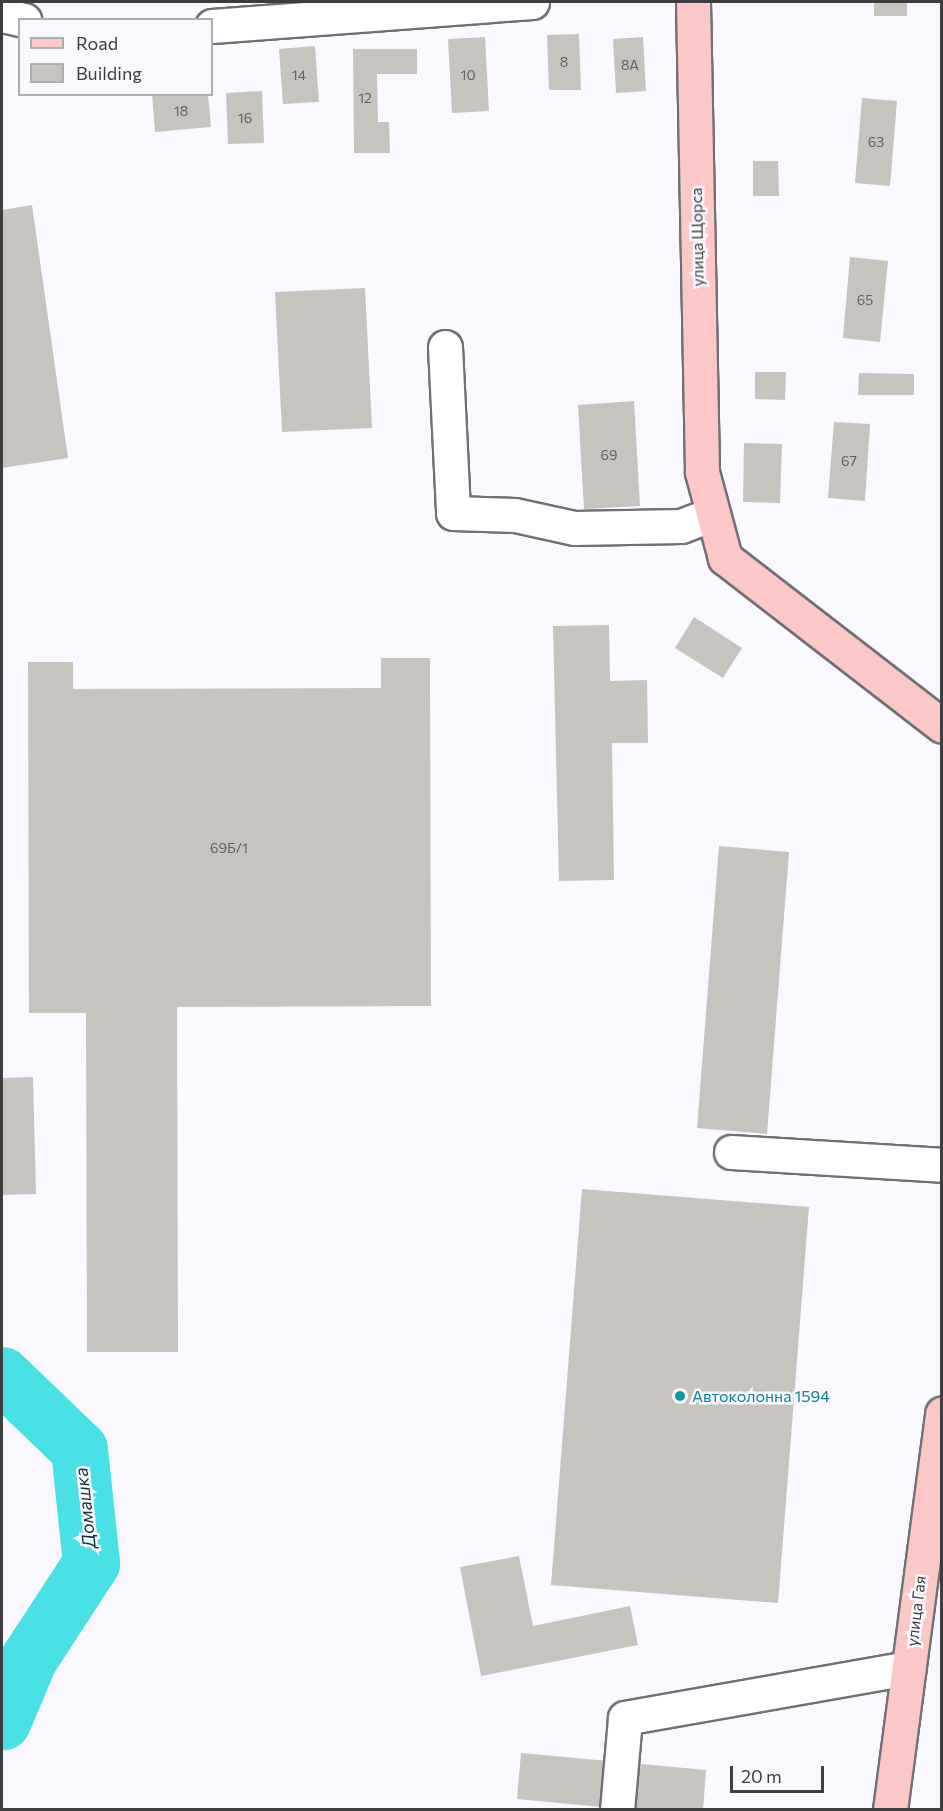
<!DOCTYPE html>
<html>
<head>
<meta charset="utf-8">
<style>
  body { margin:0 }
  #map { position:relative; width:943px; height:1811px; overflow:hidden; background:#f8f8fe; font-family:Commissioner,sans-serif }
  div>[style] { position:absolute }
  [style*='--x'] { left:calc(var(--x)*1px); top:calc(var(--y)*1px); width:calc(var(--w)*1px); rotate:calc(var(--a)*1deg) }
  .river>* { height:57px; margin:-28.5px; padding:0 28.5px; transform-origin:28.5px; border-radius:28.5px; background:#49e0e6 }
  .building>* { inset:0; background:#c8c3be }
  .roads { filter:drop-shadow(2px 0 #6f6f74) drop-shadow(-2px 0 #6f6f74) drop-shadow(0 2px #6f6f74) drop-shadow(0 -2px #6f6f74) }
  .minor>* { height:33px; margin:-16.5px; padding:0 16.5px; transform-origin:16.5px; border-radius:16.5px; background:#fff }
  .major>* { height:33px; margin:-16.5px; padding:0 16.5px; transform-origin:16.5px; border-radius:16.5px; background:#fbc8c7 }
  .dots>* { width:16px; height:16px; translate:-50% -50%; box-sizing:border-box; border:3px solid #f8f8fe; border-radius:50% }
  span { translate:-50% -50%; white-space:nowrap; text-align:center; line-height:1.15; -webkit-text-stroke:5px #f8f8fe; paint-order:stroke }
  .number-label { font-size:14px; color:#605e5f }
  .number-label span { -webkit-text-stroke-width:0 }
  .street-label { font-size:16px; color:#3d3d3f }
  .culture-label { font-size:16px; color:#0d838f }
  .left { translate:0 -50%; text-align:left }
  .water-label { font-size:18px; color:#162f2f; font-style:italic }
  .frame { position:absolute; inset:0; border:3px solid #3d3d3f; pointer-events:none }
  .legend { position:absolute; left:18px; top:18px; width:195px; height:78px; box-sizing:border-box; background:#f8f8fe; border:2px solid #adadb2; margin:0; padding:8px 10px; list-style:none; font-size:18px; color:#3d3d3f }
  .legend li { display:flex; align-items:center; gap:12px; height:30px }
  .legend b { width:30px; border:2px solid #adadb2 }
  .scale { position:absolute; left:730px; top:1766px; width:94px; height:27px; box-sizing:border-box; border:3px solid #3d3d3f; border-top:0; padding-left:8px; font-size:18px; line-height:21px; white-space:nowrap; color:#3d3d3f; -webkit-text-stroke:4px #f8f8fe; paint-order:stroke }
</style>
</head>
<body>
<div id="map">
  <div class="river">
    <div style="--x:2;--y:1375;--w:107;--a:43.9"></div>
    <div style="--x:79;--y:1449;--w:115;--a:84"></div>
    <div style="--x:91;--y:1563;--w:113;--a:123.1"></div>
    <div style="--x:29;--y:1658;--w:69;--a:112.9"></div>
  </div>
  <div class="building">
    <div style="clip-path:polygon(874px 2px,907px 2px,907px 16px,874px 16px)"></div>
    <div style="clip-path:polygon(579px 34px,581px 90px,549px 90px,547px 35px)"></div>
    <div style="clip-path:polygon(485px 37px,489px 111px,452px 113px,448px 39px)"></div>
    <div style="clip-path:polygon(643px 37px,646px 91px,616px 93px,613px 39px)"></div>
    <div style="clip-path:polygon(315px 46px,319px 102px,283px 104px,279px 49px)"></div>
    <div style="clip-path:polygon(353px 49px,417px 49px,417px 74px,377px 74px,378px 122px,389px 122px,390px 153px,354px 153px)"></div>
    <div style="clip-path:polygon(262px 91px,264px 143px,228px 144px,226px 93px)"></div>
    <div style="clip-path:polygon(152px 94px,208px 94px,211px 127px,155px 132px)"></div>
    <div style="clip-path:polygon(862px 98px,897px 101px,890px 186px,855px 183px)"></div>
    <div style="clip-path:polygon(753px 161px,778px 161px,779px 196px,753px 196px)"></div>
    <div style="clip-path:polygon(32px 205px,68px 458px,2px 468px,2px 210px)"></div>
    <div style="clip-path:polygon(850px 257px,888px 261px,880px 342px,843px 338px)"></div>
    <div style="clip-path:polygon(365px 288px,372px 428px,282px 432px,275px 292px)"></div>
    <div style="clip-path:polygon(755px 372px,786px 372px,785px 400px,755px 399px)"></div>
    <div style="clip-path:polygon(859px 373px,914px 374px,914px 395px,858px 395px)"></div>
    <div style="clip-path:polygon(634px 401px,640px 506px,584px 509px,578px 405px)"></div>
    <div style="clip-path:polygon(834px 422px,870px 424px,865px 501px,828px 498px)"></div>
    <div style="clip-path:polygon(744px 443px,782px 444px,780px 503px,743px 502px)"></div>
    <div style="clip-path:polygon(694px 617px,742px 648px,723px 678px,675px 648px)"></div>
    <div style="clip-path:polygon(609px 625px,610px 681px,647px 680px,648px 743px,612px 743px,614px 880px,559px 881px,553px 626px)"></div>
    <div style="clip-path:polygon(381px 658px,430px 658px,431px 1006px,177px 1007px,178px 1352px,87px 1352px,86px 1013px,29px 1013px,28px 662px,73px 662px,73px 689px,381px 688px)"></div>
    <div style="clip-path:polygon(719px 846px,789px 852px,767px 1134px,697px 1128px)"></div>
    <div style="clip-path:polygon(33px 1077px,36px 1194px,2px 1195px,2px 1078px)"></div>
    <div style="clip-path:polygon(582px 1189px,809px 1207px,778px 1603px,551px 1585px)"></div>
    <div style="clip-path:polygon(519px 1556px,533px 1626px,630px 1606px,638px 1645px,481px 1676px,460px 1567px)"></div>
    <div style="clip-path:polygon(521px 1753px,706px 1770px,703px 1810px,632px 1810px,517px 1799px)"></div>
  </div>
  <div class="roads">
    <div class="minor">
      <div style="--x:2;--y:15;--w:23;--a:13"></div>
      <div style="--x:212;--y:26;--w:321;--a:-4.3"></div>
      <div style="--x:445;--y:347;--w:166;--a:87.2"></div>
      <div style="--x:453;--y:513;--w:62;--a:1.8"></div>
      <div style="--x:515;--y:515;--w:60;--a:12.4"></div>
      <div style="--x:574;--y:528;--w:107;--a:-1.1"></div>
      <div style="--x:681;--y:526;--w:34;--a:-21"></div>
      <div style="--x:731;--y:1152;--w:211;--a:3.5"></div>
      <div style="--x:617;--y:1810;--w:92;--a:-85"></div>
      <div style="--x:625;--y:1718;--w:288;--a:-10"></div>
    </div>
    <div class="major">
      <div style="--x:693;--y:2;--w:470;--a:88.9"></div>
      <div style="--x:702;--y:472;--w:89;--a:75"></div>
      <div style="--x:725;--y:558;--w:274;--a:37.7"></div>
      <div style="--x:890;--y:1810;--w:400;--a:-82.5"></div>
    </div>
  </div>
  <div class="dots">
    <div style="left:680px;top:1396px;background:#0f9aa8"></div>
  </div>
  <div class="number-label">
    <span style="left:564px;top:62px">8</span>
    <span style="left:630px;top:65px">8А</span>
    <span style="left:299px;top:75px">14</span>
    <span style="left:468px;top:75px">10</span>
    <span style="left:365px;top:98px">12</span>
    <span style="left:181px;top:111px">18</span>
    <span style="left:245px;top:118px">16</span>
    <span style="left:876px;top:142px">63</span>
    <span style="left:865px;top:300px">65</span>
    <span style="left:609px;top:455px">69</span>
    <span style="left:849px;top:461px">67</span>
    <span style="left:229px;top:848px">69Б/1</span>
  </div>
  <div class="street-label">
    <span style="left:697px;top:237px;rotate:-91deg">улица Щорса</span>
    <span style="left:916px;top:1611px;rotate:-83deg">улица Гая</span>
  </div>
  <div class="culture-label">
    <span class="left" style="left:692px;top:1396px">Автоколонна 1594</span>
  </div>
  <div class="water-label">
    <span style="left:85px;top:1508px;rotate:-96deg">Домашка</span>
  </div>
  <div class="frame"></div>
  <ul class="legend">
  <li><b style="height:8px;background:#fbc8c7"></b>Road</li>
  <li><b style="height:16px;background:#c8c3be"></b>Building</li>
  </ul>
  <div class="scale">20 m</div>
</div>
</body>
</html>
